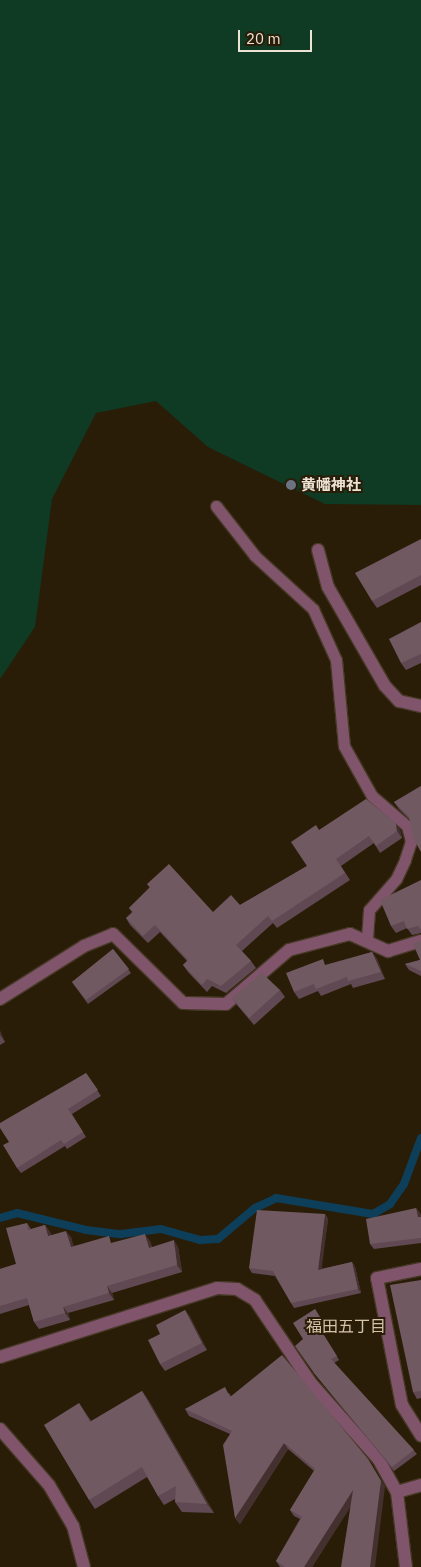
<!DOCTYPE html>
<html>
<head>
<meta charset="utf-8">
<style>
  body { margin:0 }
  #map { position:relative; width:421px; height:1567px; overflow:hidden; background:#2a1d08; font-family:"IBM Plex Sans","Noto Sans JP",sans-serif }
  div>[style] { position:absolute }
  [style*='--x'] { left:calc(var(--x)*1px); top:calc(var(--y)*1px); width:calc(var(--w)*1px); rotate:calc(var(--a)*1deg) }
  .green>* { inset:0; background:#0f3a23 }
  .stream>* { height:8px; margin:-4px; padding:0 4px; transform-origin:4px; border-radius:4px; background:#0d3f5a }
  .roads { filter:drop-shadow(1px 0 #453925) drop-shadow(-1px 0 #453925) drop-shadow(0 1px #453925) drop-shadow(0 -1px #453925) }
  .lane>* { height:11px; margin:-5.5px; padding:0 5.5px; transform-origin:5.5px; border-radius:5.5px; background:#80546b }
  .street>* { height:12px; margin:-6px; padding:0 6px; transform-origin:6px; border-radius:6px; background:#80546b }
  .wall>* { inset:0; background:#604953 }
  .shaded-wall>* { inset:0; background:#44302f }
  .building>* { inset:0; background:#705961 }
  .dots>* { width:14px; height:14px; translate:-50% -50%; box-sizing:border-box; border:2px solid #2a1d08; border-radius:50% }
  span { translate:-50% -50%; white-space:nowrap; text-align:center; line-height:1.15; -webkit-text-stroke:4px #2a1d08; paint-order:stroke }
  .poi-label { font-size:15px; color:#ece3d6; font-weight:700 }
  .left { translate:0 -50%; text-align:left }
  .neighbourhood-label { font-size:16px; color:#d5c3aa }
  .scale { position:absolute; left:238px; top:30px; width:74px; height:22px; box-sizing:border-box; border:2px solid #ece3d6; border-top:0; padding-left:6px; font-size:15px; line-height:18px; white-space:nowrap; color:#ece3d6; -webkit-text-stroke:4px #2a1d08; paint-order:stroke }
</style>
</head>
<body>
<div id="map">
  <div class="green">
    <div style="clip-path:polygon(0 0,421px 0,421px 505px,325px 504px,208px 447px,156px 401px,96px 413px,52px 499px,35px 627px,0 679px)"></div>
  </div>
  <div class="stream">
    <div style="--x:0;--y:1218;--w:18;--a:-16"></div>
    <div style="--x:17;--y:1213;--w:71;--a:13.8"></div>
    <div style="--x:86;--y:1230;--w:35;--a:7"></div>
    <div style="--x:121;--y:1234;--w:40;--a:-7.1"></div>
    <div style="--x:161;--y:1229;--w:41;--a:15.8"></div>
    <div style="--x:200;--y:1240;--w:18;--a:-3"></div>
    <div style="--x:218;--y:1239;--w:48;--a:-40"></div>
    <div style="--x:255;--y:1208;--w:23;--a:-25"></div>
    <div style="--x:276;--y:1198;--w:98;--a:9.4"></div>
    <div style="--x:373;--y:1214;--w:20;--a:-30"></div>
    <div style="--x:390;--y:1204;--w:24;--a:-55"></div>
    <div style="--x:404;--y:1184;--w:49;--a:-69.7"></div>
  </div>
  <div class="roads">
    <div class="lane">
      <div style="--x:216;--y:506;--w:63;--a:52"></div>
      <div style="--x:255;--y:556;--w:79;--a:42.4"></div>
      <div style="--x:313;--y:609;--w:56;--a:65.7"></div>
      <div style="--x:336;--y:660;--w:86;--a:84.7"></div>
      <div style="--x:344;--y:746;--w:57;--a:60.8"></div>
      <div style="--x:372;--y:796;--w:46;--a:40.6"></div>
      <div style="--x:407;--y:826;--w:16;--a:75"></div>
      <div style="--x:411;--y:841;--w:20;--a:108"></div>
      <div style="--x:405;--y:860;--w:21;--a:115"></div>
      <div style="--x:396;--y:879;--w:41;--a:131.1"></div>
      <div style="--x:369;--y:910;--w:31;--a:94"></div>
    </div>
    <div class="street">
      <div style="--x:318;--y:550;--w:38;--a:75"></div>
      <div style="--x:328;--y:587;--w:114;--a:60.1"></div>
      <div style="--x:385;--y:686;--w:21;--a:47"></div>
      <div style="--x:399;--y:701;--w:23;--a:13"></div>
      <div style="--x:0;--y:999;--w:99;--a:-32.2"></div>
      <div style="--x:84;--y:946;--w:31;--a:-22"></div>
      <div style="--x:113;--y:934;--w:98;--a:44.6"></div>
      <div style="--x:183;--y:1003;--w:43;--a:1.3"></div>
      <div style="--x:226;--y:1004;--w:83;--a:-40.6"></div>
      <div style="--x:289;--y:950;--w:63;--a:-14.7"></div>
      <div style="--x:350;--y:934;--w:42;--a:24.1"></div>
      <div style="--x:388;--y:951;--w:34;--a:-17"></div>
      <div style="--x:421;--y:1269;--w:45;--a:168.4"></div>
      <div style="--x:377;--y:1278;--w:129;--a:78.9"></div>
      <div style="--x:402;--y:1405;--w:36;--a:58"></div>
      <div style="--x:0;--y:1357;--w:228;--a:-17.6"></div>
      <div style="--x:217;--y:1288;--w:20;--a:3"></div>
      <div style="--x:237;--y:1289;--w:21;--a:31"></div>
      <div style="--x:255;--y:1300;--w:99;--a:56.1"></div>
      <div style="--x:310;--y:1382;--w:104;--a:48.5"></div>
      <div style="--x:379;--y:1460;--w:37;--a:61"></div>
      <div style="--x:397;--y:1492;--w:76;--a:83.2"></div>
      <div style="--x:0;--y:1429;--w:74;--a:48.8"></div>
      <div style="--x:49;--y:1485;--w:48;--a:59.7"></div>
      <div style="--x:73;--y:1526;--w:42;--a:75"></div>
      <div style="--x:397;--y:1492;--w:25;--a:-16"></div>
    </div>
  </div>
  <div class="wall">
    <div style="clip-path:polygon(421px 539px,421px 585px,377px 608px,372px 601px)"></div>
    <div style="clip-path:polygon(421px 622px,421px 663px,406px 670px,401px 663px)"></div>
    <div style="clip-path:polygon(421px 786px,410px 820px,399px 809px,394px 802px)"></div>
    <div style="clip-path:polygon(319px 830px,400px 830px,402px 838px,380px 853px,374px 843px,341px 866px,350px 880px,277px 928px,273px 923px,242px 951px,251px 961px,256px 968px,226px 993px,212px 986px,207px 992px,188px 972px,183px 965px,187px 961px,160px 932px,148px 943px,130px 925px,126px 918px,132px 912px,129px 908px,150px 888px,147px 884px,213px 912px,240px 905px,307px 866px)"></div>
    <div style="clip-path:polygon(421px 880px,421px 933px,412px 935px,407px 928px,396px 933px,391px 926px)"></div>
    <div style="clip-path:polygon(421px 940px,421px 976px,409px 970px,405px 964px,420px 960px)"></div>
    <div style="clip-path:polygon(113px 949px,131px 973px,88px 1004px,72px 982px)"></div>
    <div style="clip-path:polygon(372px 952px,377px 959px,385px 979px,353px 988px,351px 984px,321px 996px,318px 991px,299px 999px,294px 992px,327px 965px)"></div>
    <div style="clip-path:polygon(280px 990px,285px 997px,254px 1025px,237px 1005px,232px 998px)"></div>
    <div style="clip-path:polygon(0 1031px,5px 1042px,0 1045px)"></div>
    <div style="clip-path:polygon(86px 1073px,101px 1096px,72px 1114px,86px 1137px,67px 1149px,65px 1146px,21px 1173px,17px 1168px,9px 1142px)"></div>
    <div style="clip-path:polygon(416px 1208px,420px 1213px,421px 1217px,421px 1243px,374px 1249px,370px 1244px)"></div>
    <div style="clip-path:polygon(325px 1214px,328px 1219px,321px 1269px,352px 1262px,355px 1267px,361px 1293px,294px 1308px,275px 1276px,252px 1273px,249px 1268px)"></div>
    <div style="clip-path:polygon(27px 1223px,31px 1229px,45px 1225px,50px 1232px,51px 1235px,71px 1237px,73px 1246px,150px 1241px,152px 1247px,178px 1247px,182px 1272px,112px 1293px,114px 1300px,68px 1313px,70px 1320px,39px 1329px,34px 1322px,29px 1305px,0 1314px,0 1269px,16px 1264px)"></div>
    <div style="clip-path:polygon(421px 1280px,421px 1398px,417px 1399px,413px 1392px)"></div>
    <div style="clip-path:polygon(315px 1309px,328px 1329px,322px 1332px,339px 1360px,334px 1363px,417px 1454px,394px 1471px,314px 1373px,303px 1339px)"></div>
    <div style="clip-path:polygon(185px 1310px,190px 1317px,207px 1350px,165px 1371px,160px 1364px,160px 1334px)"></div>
    <div style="clip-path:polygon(142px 1391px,149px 1401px,214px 1513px,182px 1512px,175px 1502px,175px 1499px,164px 1505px,158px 1496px,147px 1477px,95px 1509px,89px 1500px,79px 1403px,91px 1421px)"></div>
    <div style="clip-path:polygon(229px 1393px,231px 1396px,368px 1459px,385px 1487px,350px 1507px,312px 1567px,280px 1567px,276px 1561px,300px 1519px,294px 1516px,290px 1510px,314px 1471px,288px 1449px,240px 1524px,235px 1518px,230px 1434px,189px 1416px,185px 1409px)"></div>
  </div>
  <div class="shaded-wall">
    <div style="clip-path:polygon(396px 823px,400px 830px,402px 838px,397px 831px)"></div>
    <div style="clip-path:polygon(372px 952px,377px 959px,385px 979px,381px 972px)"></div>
    <div style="clip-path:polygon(0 1031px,5px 1042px,0 1035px)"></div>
    <div style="clip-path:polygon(416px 1208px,420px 1213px,421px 1219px,418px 1217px)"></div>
    <div style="clip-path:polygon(325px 1214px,328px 1219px,321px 1274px,318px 1270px)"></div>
    <div style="clip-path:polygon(45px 1225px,50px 1232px,53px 1243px,48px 1236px)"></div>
    <div style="clip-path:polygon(66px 1231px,71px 1237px,76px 1253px,71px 1247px)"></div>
    <div style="clip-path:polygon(145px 1234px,150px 1241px,154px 1255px,149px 1248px)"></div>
    <div style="clip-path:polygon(174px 1240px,178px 1247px,182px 1272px,177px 1265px)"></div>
    <div style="clip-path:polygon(352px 1262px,355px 1267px,361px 1293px,358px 1289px)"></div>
    <div style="clip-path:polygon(107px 1286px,112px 1293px,114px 1300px,109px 1293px)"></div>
    <div style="clip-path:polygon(63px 1307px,68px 1313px,70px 1320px,65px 1313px)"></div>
    <div style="clip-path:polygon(185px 1310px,190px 1317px,207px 1350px,202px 1343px)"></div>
    <div style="clip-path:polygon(142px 1391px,149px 1401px,214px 1513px,207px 1504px)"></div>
    <div style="clip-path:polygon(284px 1443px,288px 1449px,240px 1524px,235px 1518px)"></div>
    <div style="clip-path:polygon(368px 1459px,385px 1487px,375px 1567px,370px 1567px)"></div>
    <div style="clip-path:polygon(353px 1490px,357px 1497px,312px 1567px,304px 1567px)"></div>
  </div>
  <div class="building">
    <div style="clip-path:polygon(421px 539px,421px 575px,372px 601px,355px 573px)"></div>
    <div style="clip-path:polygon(421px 622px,421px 654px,401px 663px,389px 639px)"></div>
    <div style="clip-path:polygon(421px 786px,421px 852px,413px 838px,409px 817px,394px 802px)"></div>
    <div style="clip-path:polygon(366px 799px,396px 823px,397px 831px,376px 846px,369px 836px,336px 859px,345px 873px,272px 921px,268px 916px,236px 945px,251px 961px,221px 986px,207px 979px,202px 985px,183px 965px,188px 960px,155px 925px,143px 936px,126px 918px,133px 912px,129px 908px,150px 887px,147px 884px,169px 864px,213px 912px,231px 895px,240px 905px,307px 866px,291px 842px,316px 825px,319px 830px)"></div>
    <div style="clip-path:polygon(421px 880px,421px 929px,418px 926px,407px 929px,404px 921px,391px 926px,380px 900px)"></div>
    <div style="clip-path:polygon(421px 940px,421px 971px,405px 964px,420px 960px,413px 944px)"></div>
    <div style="clip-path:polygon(113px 949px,129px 969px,86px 1000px,72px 982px)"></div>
    <div style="clip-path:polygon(372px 952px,381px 972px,348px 981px,347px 977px,316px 989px,314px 984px,294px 992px,286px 973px,323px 959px,325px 965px)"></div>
    <div style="clip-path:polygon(262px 973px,280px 990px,249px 1018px,232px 998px)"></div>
    <div style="clip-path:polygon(86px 1073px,98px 1090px,68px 1109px,83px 1132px,64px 1144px,61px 1140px,17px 1168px,3px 1145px,9px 1142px,0 1128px,0 1123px)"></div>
    <div style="clip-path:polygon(416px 1208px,418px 1217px,421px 1217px,421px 1238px,370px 1244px,366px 1219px)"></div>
    <div style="clip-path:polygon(257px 1210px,325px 1214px,318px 1270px,352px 1262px,358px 1289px,291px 1303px,273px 1271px,249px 1268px)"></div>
    <div style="clip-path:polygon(27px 1223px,28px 1230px,45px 1225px,48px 1236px,66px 1231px,71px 1247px,109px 1236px,111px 1243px,145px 1234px,149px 1248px,174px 1240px,177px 1265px,107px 1286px,109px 1293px,63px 1307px,65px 1313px,34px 1322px,27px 1298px,0 1306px,0 1269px,16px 1264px,6px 1228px)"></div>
    <div style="clip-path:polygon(421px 1280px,421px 1391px,413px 1392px,390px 1285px)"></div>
    <div style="clip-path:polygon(315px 1309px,325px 1326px,320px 1329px,337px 1356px,331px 1359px,414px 1450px,392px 1467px,314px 1373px,295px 1346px,303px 1339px,293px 1323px)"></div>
    <div style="clip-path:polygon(185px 1310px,202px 1343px,160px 1364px,148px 1340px,160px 1334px,156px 1325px)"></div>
    <div style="clip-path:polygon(282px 1355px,368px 1459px,381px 1481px,370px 1567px,341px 1567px,353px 1490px,304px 1567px,285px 1567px,276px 1561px,302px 1517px,290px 1510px,315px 1469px,284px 1443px,235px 1518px,223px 1445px,232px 1431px,185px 1409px,225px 1387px,230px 1397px)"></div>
    <div style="clip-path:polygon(142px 1391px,207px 1504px,175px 1502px,176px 1486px,158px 1496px,142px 1467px,89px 1500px,44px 1425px,79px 1403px,90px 1422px)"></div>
  </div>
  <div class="dots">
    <div style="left:291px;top:485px;background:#6b7280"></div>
  </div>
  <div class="poi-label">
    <span class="left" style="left:301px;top:485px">黄幡神社</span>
  </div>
  <div class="neighbourhood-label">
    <span style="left:346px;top:1326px">福田五丁目</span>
  </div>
  <div class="scale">20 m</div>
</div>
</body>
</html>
